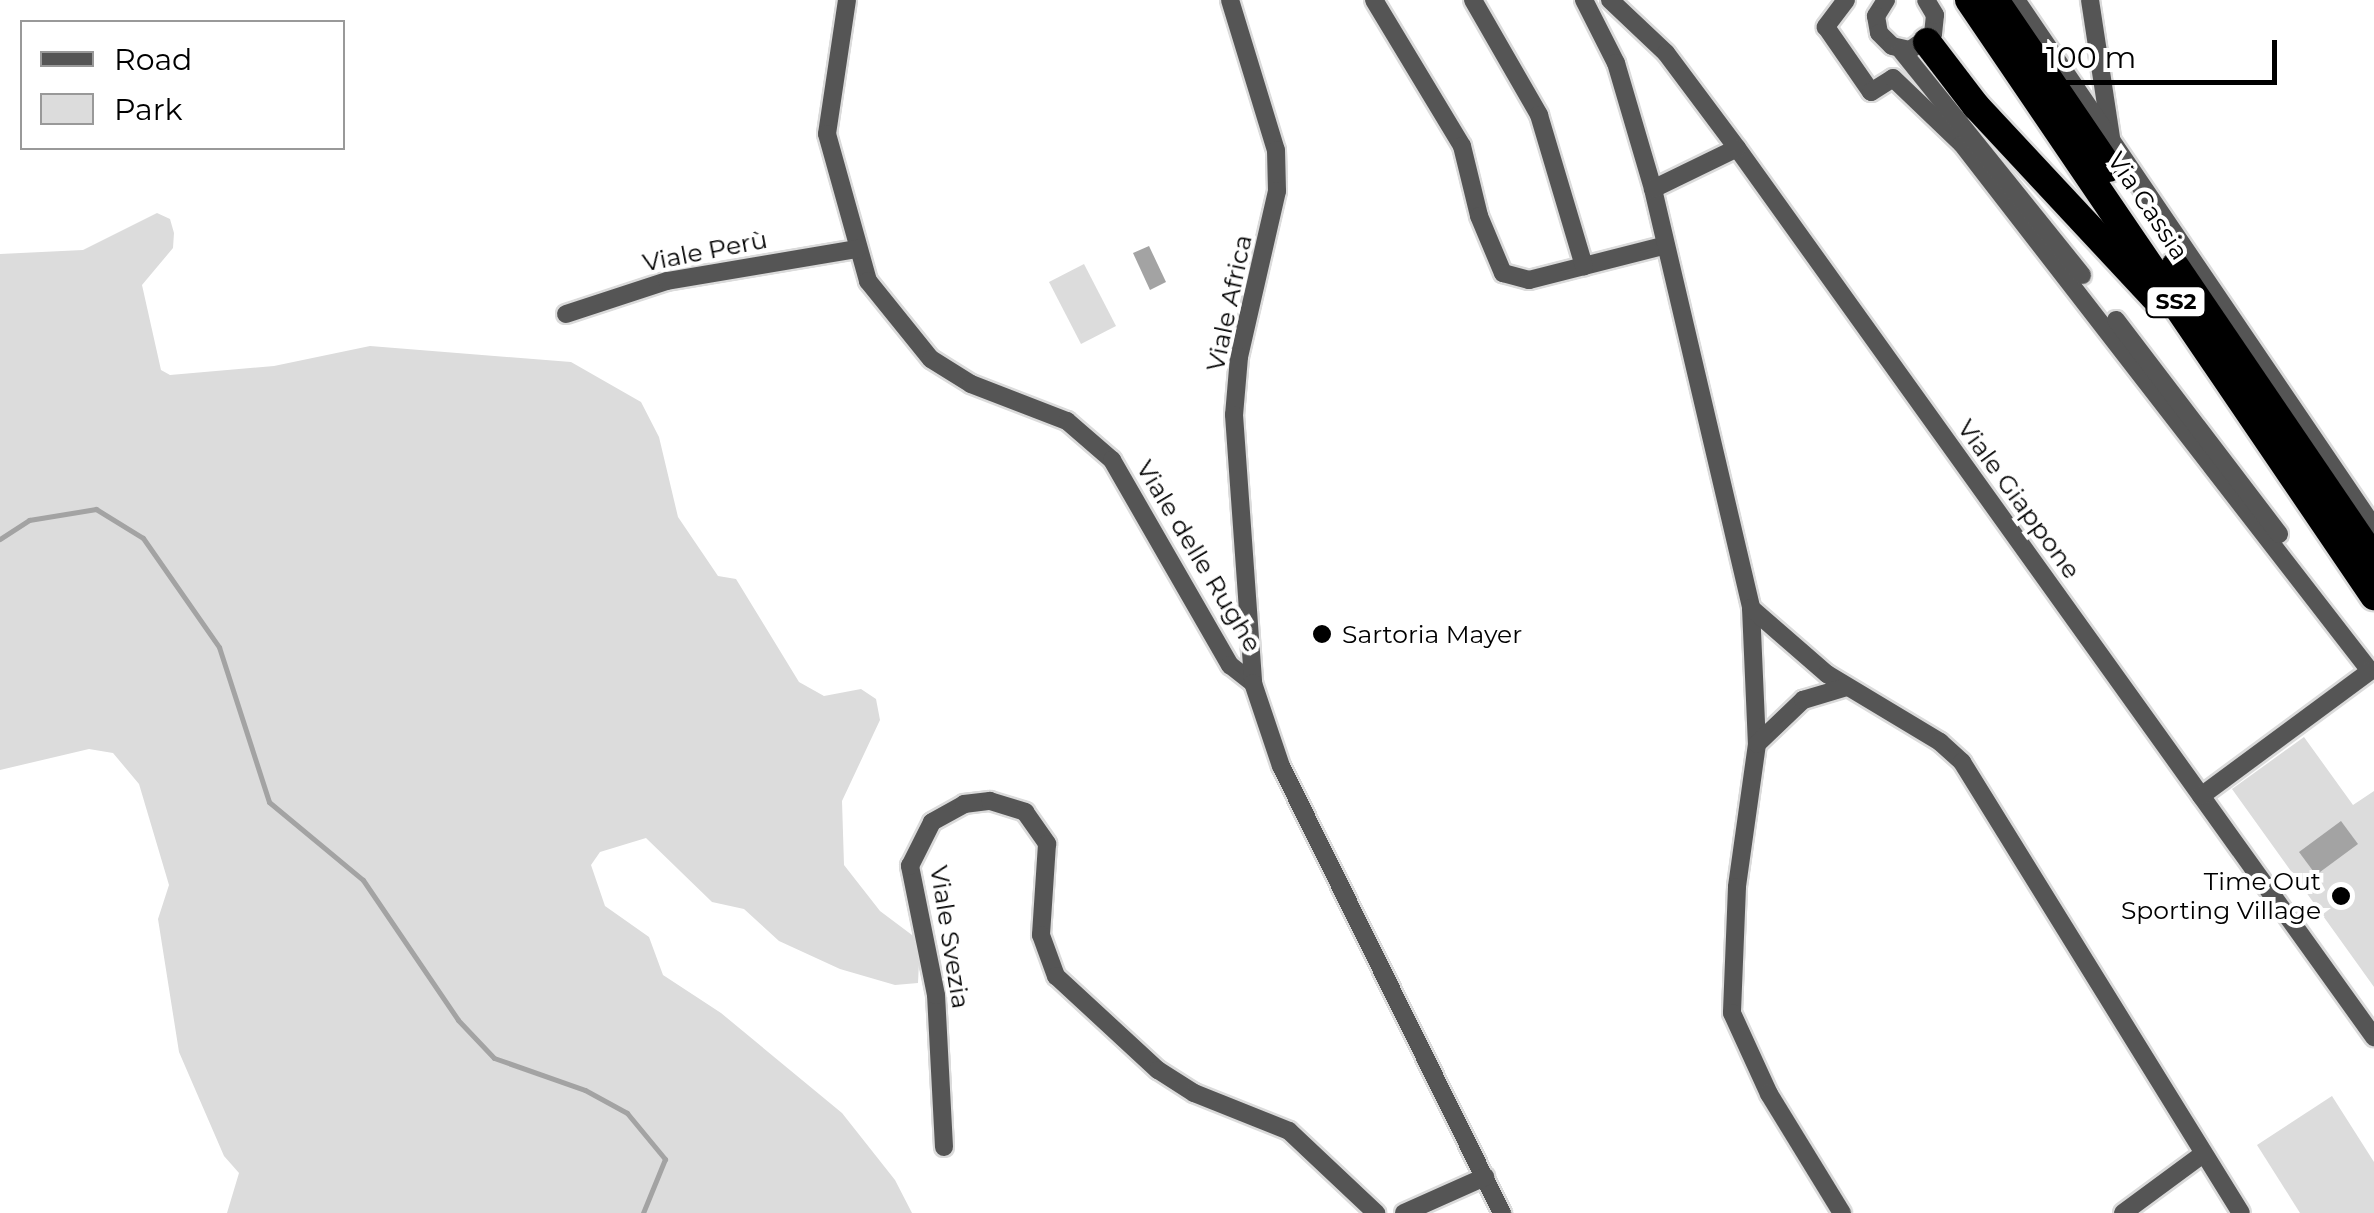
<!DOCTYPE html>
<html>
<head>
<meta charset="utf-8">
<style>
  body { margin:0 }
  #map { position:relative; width:2374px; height:1213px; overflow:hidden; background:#fff; font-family:Montserrat,sans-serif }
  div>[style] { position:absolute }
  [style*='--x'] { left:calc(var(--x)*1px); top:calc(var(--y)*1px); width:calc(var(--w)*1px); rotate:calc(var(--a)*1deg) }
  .green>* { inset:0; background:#dcdcdc }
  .water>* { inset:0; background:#a3a3a3 }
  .stream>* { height:5px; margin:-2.5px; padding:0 2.5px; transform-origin:2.5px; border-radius:2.5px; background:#a3a3a3 }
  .roads { filter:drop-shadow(2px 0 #dbdbdb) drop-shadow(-2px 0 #dbdbdb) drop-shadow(0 2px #dbdbdb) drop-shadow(0 -2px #dbdbdb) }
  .minor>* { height:18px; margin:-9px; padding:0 9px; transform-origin:9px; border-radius:9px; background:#555 }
  .tertiary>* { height:20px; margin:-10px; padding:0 10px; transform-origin:10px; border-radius:10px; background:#555 }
  .trunk>* { height:28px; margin:-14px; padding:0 14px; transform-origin:14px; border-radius:14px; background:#000 }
  .dots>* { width:28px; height:28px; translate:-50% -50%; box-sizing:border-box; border:5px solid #fff; border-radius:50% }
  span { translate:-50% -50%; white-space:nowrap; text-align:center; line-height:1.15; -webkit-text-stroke:8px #fff; paint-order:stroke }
  .shield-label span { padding:2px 8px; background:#fff; border:2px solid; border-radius:8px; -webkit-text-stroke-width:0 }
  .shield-label { font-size:22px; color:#000; font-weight:700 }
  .street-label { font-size:25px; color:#000 }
  .poi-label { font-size:25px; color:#000 }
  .left { translate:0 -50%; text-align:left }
  .right { translate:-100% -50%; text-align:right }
  .legend { position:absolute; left:20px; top:20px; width:325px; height:130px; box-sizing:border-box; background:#fff; border:2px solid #999; margin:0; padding:12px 18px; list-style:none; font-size:30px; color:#000 }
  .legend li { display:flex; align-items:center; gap:20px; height:50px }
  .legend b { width:50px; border:2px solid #999 }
  .scale { position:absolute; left:2029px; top:40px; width:248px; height:45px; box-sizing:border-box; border:5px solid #000; border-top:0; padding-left:12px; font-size:30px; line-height:35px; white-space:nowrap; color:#000; -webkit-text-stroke:8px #fff; paint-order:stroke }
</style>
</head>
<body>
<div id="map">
  <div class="green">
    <div style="clip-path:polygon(157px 213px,170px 219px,174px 233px,173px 248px,142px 285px,161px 370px,170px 375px,274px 366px,370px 346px,571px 362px,641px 402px,659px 437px,678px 517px,718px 576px,736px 579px,799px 682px,824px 696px,861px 689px,876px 699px,880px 720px,842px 801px,844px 865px,880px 911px,920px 941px,918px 983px,895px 985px,840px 969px,779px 941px,744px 909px,712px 902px,646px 838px,600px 852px,591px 865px,605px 906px,649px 937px,663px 975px,721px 1013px,842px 1113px,895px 1180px,912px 1213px,227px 1213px,239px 1173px,224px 1156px,179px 1052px,158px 919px,169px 885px,139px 784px,113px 753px,89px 749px,0 770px,0 254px,83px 250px)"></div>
    <div style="clip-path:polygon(1084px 264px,1116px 326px,1081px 344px,1049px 282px)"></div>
    <div style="clip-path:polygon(2304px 737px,2353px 805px,2374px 791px,2374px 987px,2232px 789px)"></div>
    <div style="clip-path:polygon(2332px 1096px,2374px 1162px,2374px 1213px,2300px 1213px,2257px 1145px)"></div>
  </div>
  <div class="water">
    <div style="clip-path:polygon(1149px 246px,1166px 282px,1150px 290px,1133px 253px)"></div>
    <div style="clip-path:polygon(2341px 821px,2358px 844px,2316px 875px,2299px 852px)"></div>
  </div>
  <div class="stream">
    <div style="--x:0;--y:539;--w:35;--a:-33"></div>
    <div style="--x:29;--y:520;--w:68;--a:-9.3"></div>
    <div style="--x:96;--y:509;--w:55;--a:31.7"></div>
    <div style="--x:143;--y:538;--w:133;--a:55.1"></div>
    <div style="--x:219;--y:647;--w:163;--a:72.1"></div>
    <div style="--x:269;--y:802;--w:122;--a:39.7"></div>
    <div style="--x:363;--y:880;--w:169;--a:55.8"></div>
    <div style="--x:458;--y:1020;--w:52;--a:46.5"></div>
    <div style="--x:494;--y:1058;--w:96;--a:19.4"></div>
    <div style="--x:585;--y:1090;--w:48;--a:28.7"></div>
    <div style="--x:627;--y:1113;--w:60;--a:50.4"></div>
    <div style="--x:665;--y:1159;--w:58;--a:112.2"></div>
  </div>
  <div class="roads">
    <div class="minor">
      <div style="--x:847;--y:0;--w:135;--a:98.5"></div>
      <div style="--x:827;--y:134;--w:153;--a:74.4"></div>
      <div style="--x:868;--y:281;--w:100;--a:51.1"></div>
      <div style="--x:931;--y:359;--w:47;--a:32"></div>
      <div style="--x:971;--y:384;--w:103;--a:21.1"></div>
      <div style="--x:1067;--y:421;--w:60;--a:40.9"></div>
      <div style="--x:1112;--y:460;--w:237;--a:60.1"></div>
      <div style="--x:1230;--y:665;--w:29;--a:38"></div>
      <div style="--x:1230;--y:0;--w:157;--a:73"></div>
      <div style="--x:1276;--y:150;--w:41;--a:88.6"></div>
      <div style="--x:1277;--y:191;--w:170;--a:102.9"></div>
      <div style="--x:1239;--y:357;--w:58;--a:94.9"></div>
      <div style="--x:1234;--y:415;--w:269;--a:85.9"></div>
      <div style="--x:1253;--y:683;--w:88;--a:71.4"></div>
      <div style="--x:1281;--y:766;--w:499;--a:63.7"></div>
      <div style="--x:1374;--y:0;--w:170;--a:58.9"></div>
      <div style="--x:1462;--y:146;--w:72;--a:76.3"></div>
      <div style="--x:1479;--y:216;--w:62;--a:67.2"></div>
      <div style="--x:1503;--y:273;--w:27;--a:15"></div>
      <div style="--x:1529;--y:280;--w:141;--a:-14.3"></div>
      <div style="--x:1473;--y:0;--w:133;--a:60.1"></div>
      <div style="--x:1539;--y:115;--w:158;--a:73.4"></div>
      <div style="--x:1584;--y:0;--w:71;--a:63.1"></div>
      <div style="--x:1616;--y:63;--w:131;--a:73.6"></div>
      <div style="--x:1653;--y:189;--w:430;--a:76.8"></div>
      <div style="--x:1751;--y:608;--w:136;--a:87.5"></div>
      <div style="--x:1757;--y:744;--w:144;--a:98"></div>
      <div style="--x:1737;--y:887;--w:126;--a:92.3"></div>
      <div style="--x:1732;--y:1013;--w:89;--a:65.4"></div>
      <div style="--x:1769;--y:1094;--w:140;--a:58.5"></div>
      <div style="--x:1610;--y:0;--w:77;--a:43.4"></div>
      <div style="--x:1666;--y:53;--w:119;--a:53.2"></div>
      <div style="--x:1737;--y:148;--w:1094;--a:54.38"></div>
      <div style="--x:1846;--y:0;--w:34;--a:127"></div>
      <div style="--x:1826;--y:27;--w:79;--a:55.3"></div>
      <div style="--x:1871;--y:92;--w:26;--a:-32"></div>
      <div style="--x:1893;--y:78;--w:95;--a:43.7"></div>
      <div style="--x:1962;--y:144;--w:666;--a:52.25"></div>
      <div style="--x:2370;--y:671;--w:210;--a:143.5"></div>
      <div style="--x:1886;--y:0;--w:19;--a:122"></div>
      <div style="--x:1876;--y:16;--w:17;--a:80"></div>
      <div style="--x:1879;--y:33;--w:18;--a:45"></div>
      <div style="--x:1892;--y:46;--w:18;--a:13"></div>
      <div style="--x:1910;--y:50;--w:28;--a:-35"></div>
      <div style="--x:1933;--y:34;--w:19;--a:-84"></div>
      <div style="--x:1935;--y:15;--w:17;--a:-121"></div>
      <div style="--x:2090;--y:0;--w:140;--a:81.3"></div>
      <div style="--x:1901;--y:50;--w:289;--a:51.2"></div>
      <div style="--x:1653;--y:189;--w:93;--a:-26"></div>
      <div style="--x:566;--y:314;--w:106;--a:-18.1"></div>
      <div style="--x:667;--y:281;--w:193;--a:-9.6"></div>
      <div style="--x:2116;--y:320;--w:269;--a:52.7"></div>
      <div style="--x:1751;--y:608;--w:101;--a:41"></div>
      <div style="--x:1827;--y:674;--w:132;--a:31"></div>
      <div style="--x:1940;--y:742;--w:30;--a:42"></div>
      <div style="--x:1962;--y:762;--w:530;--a:58.26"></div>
      <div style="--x:1757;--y:744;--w:64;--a:-43.7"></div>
      <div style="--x:1803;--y:700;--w:46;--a:-16.5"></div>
      <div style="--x:944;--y:1147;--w:152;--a:-93"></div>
      <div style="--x:936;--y:995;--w:132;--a:-101.4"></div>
      <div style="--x:910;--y:866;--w:49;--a:-63.4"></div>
      <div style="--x:932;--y:822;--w:37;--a:-29"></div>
      <div style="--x:964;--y:804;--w:26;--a:-7"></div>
      <div style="--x:990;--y:801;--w:37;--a:17"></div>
      <div style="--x:1025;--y:812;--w:39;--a:55"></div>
      <div style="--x:1047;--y:844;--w:91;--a:93.8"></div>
      <div style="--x:1041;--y:935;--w:44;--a:69.9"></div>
      <div style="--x:1056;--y:976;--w:139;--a:42.7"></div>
      <div style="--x:1158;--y:1070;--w:43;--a:32.6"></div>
      <div style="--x:1194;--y:1093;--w:102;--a:21.8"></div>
      <div style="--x:1289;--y:1131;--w:120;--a:43.3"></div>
      <div style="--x:1404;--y:1213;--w:89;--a:-24"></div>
      <div style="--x:2123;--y:1213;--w:99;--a:-36.4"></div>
    </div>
    <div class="tertiary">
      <div style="--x:2015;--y:0;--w:639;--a:55.84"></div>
    </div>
    <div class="trunk">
      <div style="--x:1969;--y:0;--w:721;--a:55.8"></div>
      <div style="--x:1995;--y:0;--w:203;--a:55.8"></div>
      <div style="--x:1927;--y:42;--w:81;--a:52.6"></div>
      <div style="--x:1976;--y:106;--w:262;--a:47"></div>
      <div style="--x:2175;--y:266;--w:354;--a:55.8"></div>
    </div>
  </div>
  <div class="dots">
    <div style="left:1322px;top:634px;background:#000"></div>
    <div style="left:2341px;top:896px;background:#000"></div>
  </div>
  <div class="shield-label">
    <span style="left:2176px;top:302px">SS2</span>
  </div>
  <div class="street-label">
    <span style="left:2148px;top:206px;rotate:56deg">Via Cassia</span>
    <span style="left:705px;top:251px;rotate:-11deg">Viale Perù</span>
    <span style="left:1229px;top:303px;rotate:-78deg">Viale Africa</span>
    <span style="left:2019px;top:499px;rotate:54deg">Viale Giappone</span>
    <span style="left:1199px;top:556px;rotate:59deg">Viale delle Rughe</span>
    <span style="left:950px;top:937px;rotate:81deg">Viale Svezia</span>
  </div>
  <div class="poi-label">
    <span class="left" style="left:1342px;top:634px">Sartoria Mayer</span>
    <span class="right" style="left:2321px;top:896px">Time Out<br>Sporting Village</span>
  </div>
  <ul class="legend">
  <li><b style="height:12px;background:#555"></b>Road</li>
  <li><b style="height:28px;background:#dcdcdc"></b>Park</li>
  </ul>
  <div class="scale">100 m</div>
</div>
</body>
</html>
